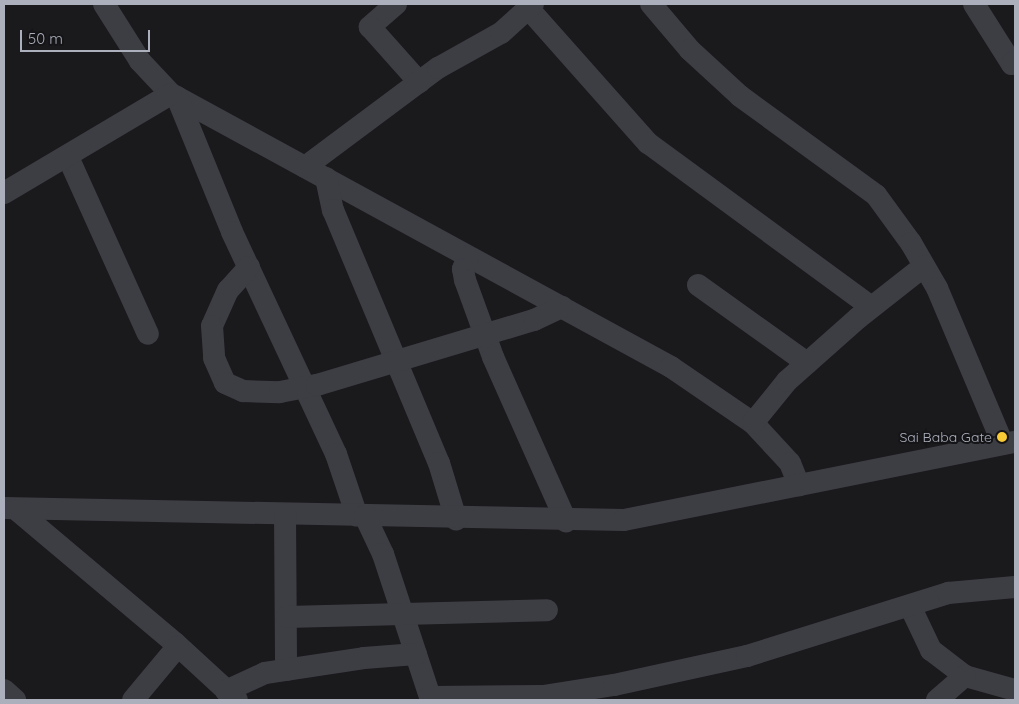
<!DOCTYPE html>
<html>
<head>
<meta charset="utf-8">
<style>
  body { margin:0 }
  #map { position:relative; width:1019px; height:704px; overflow:hidden; background:#1a1a1d; font-family:Quicksand,sans-serif }
  div>[style] { position:absolute }
  [style*='--x'] { left:calc(var(--x)*1px); top:calc(var(--y)*1px); width:calc(var(--w)*1px); rotate:calc(var(--a)*1deg) }
  .minor>* { height:22px; margin:-11px; padding:0 11px; transform-origin:11px; border-radius:11px; background:#3d3d44 }
  .dots>* { width:14px; height:14px; translate:-50% -50%; box-sizing:border-box; border:2px solid #151518; border-radius:50% }
  span { translate:-50% -50%; white-space:nowrap; text-align:center; line-height:1.15; -webkit-text-stroke:4px #151518; paint-order:stroke }
  .poi-label { font-size:14px; color:#acb0bc }
  .right { translate:-100% -50%; text-align:right }
  .frame { position:absolute; inset:0; border:5px solid #acb0bc; pointer-events:none }
  .scale { position:absolute; left:20px; top:30px; width:130px; height:22px; box-sizing:border-box; border:2px solid #acb0bc; border-top:0; padding-left:6px; font-size:15px; line-height:18px; white-space:nowrap; color:#acb0bc; -webkit-text-stroke:4px #151518; paint-order:stroke }
</style>
</head>
<body>
<div id="map">
  <div class="minor">
    <div style="--x:104;--y:4;--w:67;--a:57.7"></div>
    <div style="--x:140;--y:61;--w:45;--a:46.8"></div>
    <div style="--x:171;--y:94;--w:570;--a:28.63"></div>
    <div style="--x:671;--y:367;--w:99;--a:34.3"></div>
    <div style="--x:753;--y:423;--w:54;--a:47.2"></div>
    <div style="--x:790;--y:463;--w:24;--a:68"></div>
    <div style="--x:396;--y:4;--w:35;--a:139"></div>
    <div style="--x:370;--y:27;--w:74;--a:48.3"></div>
    <div style="--x:651;--y:4;--w:60;--a:49.7"></div>
    <div style="--x:690;--y:50;--w:68;--a:42.6"></div>
    <div style="--x:740;--y:96;--w:168;--a:36.1"></div>
    <div style="--x:876;--y:195;--w:59;--a:53.9"></div>
    <div style="--x:911;--y:243;--w:52;--a:60"></div>
    <div style="--x:937;--y:288;--w:169;--a:67.1"></div>
    <div style="--x:974;--y:4;--w:71;--a:57.7"></div>
    <div style="--x:1012;--y:64;--w:4;--a:-45"></div>
    <div style="--x:528;--y:8;--w:181;--a:48.4"></div>
    <div style="--x:648;--y:143;--w:277;--a:36.3"></div>
    <div style="--x:177;--y:97;--w:146;--a:67.8"></div>
    <div style="--x:232;--y:232;--w:245;--a:64.9"></div>
    <div style="--x:336;--y:454;--w:65;--a:71.3"></div>
    <div style="--x:68;--y:157;--w:194;--a:65.7"></div>
    <div style="--x:305;--y:167;--w:166;--a:-36.7"></div>
    <div style="--x:438;--y:68;--w:72;--a:-29.1"></div>
    <div style="--x:501;--y:33;--w:43;--a:-42.2"></div>
    <div style="--x:326;--y:178;--w:33;--a:78"></div>
    <div style="--x:333;--y:210;--w:274;--a:67.3"></div>
    <div style="--x:439;--y:463;--w:59;--a:73.1"></div>
    <div style="--x:4;--y:193;--w:194;--a:-30.7"></div>
    <div style="--x:468;--y:257;--w:13;--a:113"></div>
    <div style="--x:463;--y:269;--w:11;--a:80"></div>
    <div style="--x:465;--y:280;--w:82;--a:70"></div>
    <div style="--x:493;--y:357;--w:180;--a:66"></div>
    <div style="--x:249;--y:267;--w:31;--a:132"></div>
    <div style="--x:228;--y:290;--w:39;--a:114"></div>
    <div style="--x:212;--y:326;--w:32;--a:86"></div>
    <div style="--x:214;--y:358;--w:27;--a:66"></div>
    <div style="--x:225;--y:383;--w:20;--a:24"></div>
    <div style="--x:243;--y:391;--w:37;--a:2"></div>
    <div style="--x:280;--y:392;--w:38;--a:-11"></div>
    <div style="--x:317;--y:385;--w:227;--a:-16.7"></div>
    <div style="--x:534;--y:320;--w:31;--a:-25"></div>
    <div style="--x:698;--y:285;--w:134;--a:35.6"></div>
    <div style="--x:753;--y:423;--w:54;--a:-51"></div>
    <div style="--x:787;--y:381;--w:95;--a:-41.6"></div>
    <div style="--x:858;--y:318;--w:84;--a:-38.2"></div>
    <div style="--x:4;--y:508;--w:620;--a:1.11"></div>
    <div style="--x:624;--y:520;--w:399;--a:-11.3"></div>
    <div style="--x:17;--y:510;--w:207;--a:40.1"></div>
    <div style="--x:175;--y:643;--w:84;--a:42.6"></div>
    <div style="--x:285;--y:514;--w:156;--a:89.6"></div>
    <div style="--x:365;--y:516;--w:42;--a:64.7"></div>
    <div style="--x:383;--y:554;--w:154;--a:71.8"></div>
    <div style="--x:910;--y:606;--w:49;--a:64.5"></div>
    <div style="--x:931;--y:650;--w:43;--a:37.4"></div>
    <div style="--x:965;--y:676;--w:52;--a:15.6"></div>
    <div style="--x:287;--y:617;--w:260;--a:-1.5"></div>
    <div style="--x:4;--y:690;--w:15;--a:42"></div>
    <div style="--x:226;--y:691;--w:43;--a:-24.8"></div>
    <div style="--x:265;--y:673;--w:100;--a:-8.6"></div>
    <div style="--x:364;--y:658;--w:52;--a:-4.4"></div>
    <div style="--x:430;--y:697;--w:113;--a:-0.5"></div>
    <div style="--x:543;--y:696;--w:72;--a:-8.8"></div>
    <div style="--x:614;--y:685;--w:136;--a:-12.3"></div>
    <div style="--x:747;--y:656;--w:211;--a:-17.4"></div>
    <div style="--x:948;--y:593;--w:67;--a:-5.1"></div>
    <div style="--x:133;--y:700;--w:70;--a:-50.2"></div>
    <div style="--x:937;--y:700;--w:37;--a:-41"></div>
  </div>
  <div class="dots">
    <div style="left:1002px;top:437px;background:#f8ca36"></div>
  </div>
  <div class="poi-label">
    <span class="right" style="left:992px;top:437px">Sai Baba Gate</span>
  </div>
  <div class="frame"></div>
  <div class="scale">50 m</div>
</div>
</body>
</html>
